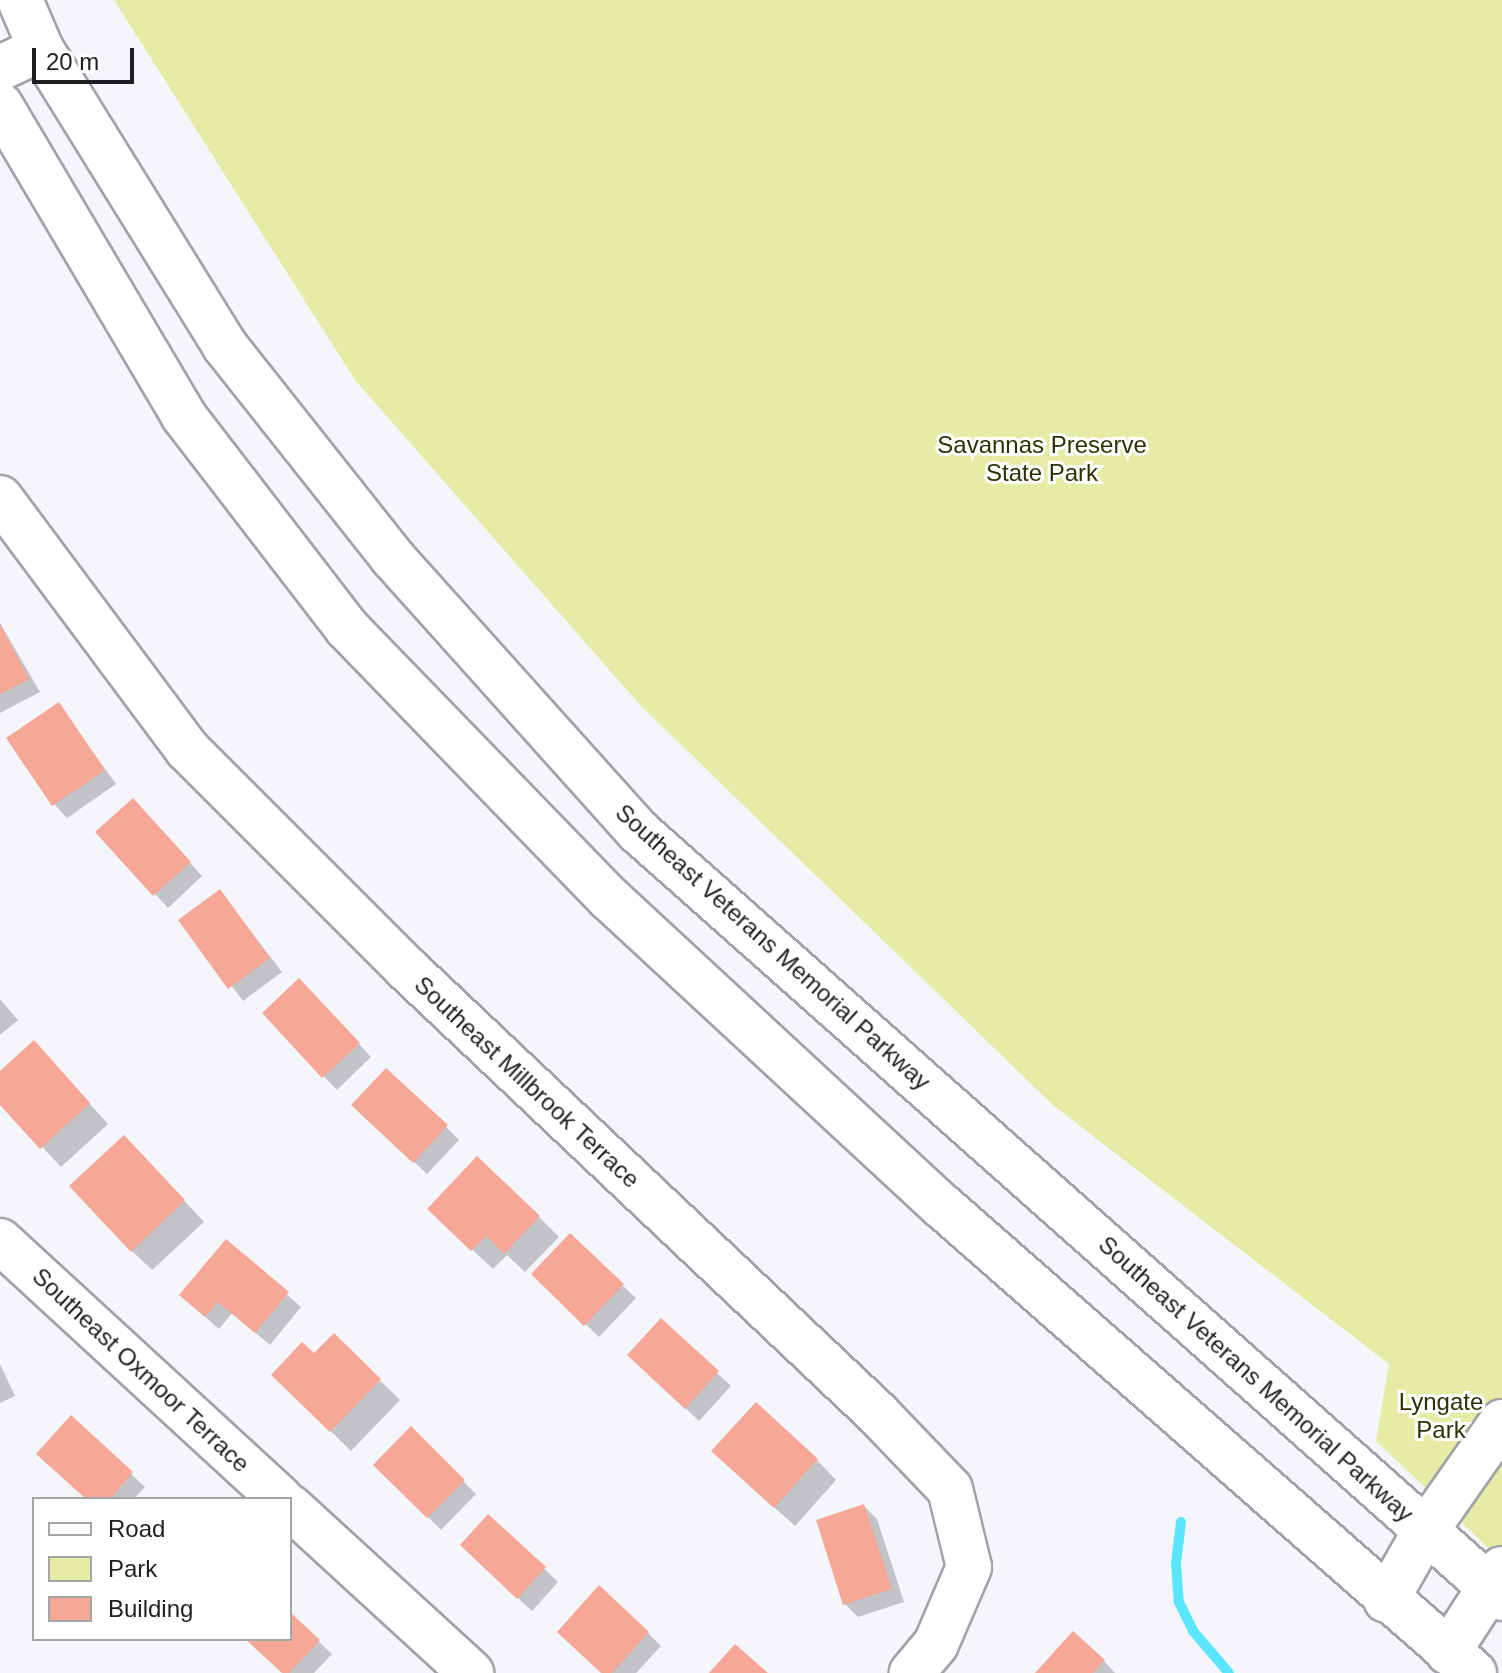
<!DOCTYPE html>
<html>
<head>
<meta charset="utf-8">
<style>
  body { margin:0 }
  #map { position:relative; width:1502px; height:1673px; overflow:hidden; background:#f4f6fb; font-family:Helvetica,sans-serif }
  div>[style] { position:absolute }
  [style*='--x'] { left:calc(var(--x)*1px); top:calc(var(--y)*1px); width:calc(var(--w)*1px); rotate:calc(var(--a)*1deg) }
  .green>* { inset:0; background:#e5eca6 }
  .shadow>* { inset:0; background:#0003 }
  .stream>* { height:10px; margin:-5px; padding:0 5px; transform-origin:5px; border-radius:5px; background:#59e6fe }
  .building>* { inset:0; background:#f7a795 }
  .roads { filter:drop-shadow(2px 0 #a1a3a8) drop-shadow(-2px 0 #a1a3a8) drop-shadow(0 2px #a1a3a8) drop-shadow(0 -2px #a1a3a8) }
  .minor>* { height:44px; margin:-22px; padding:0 22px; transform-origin:22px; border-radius:22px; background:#fff }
  .major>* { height:44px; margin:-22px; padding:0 22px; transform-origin:22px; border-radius:22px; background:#fff }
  span { translate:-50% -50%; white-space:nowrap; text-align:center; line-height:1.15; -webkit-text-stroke:6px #fff; paint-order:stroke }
  .park-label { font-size:24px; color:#2f3105 }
  .street-label { font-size:24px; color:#1e1f21 }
  .legend { position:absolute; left:32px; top:1497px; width:260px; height:144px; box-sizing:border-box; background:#fff; border:2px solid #a5a5a6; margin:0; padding:10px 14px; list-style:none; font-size:24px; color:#1e1f21 }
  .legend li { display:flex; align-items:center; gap:16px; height:40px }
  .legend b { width:40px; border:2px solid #a5a5a6 }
  .scale { position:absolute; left:32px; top:48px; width:102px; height:36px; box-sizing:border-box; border:4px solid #1e1f21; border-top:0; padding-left:10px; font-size:24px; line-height:28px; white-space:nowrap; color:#1e1f21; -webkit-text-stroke:6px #fff; paint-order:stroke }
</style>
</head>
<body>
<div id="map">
  <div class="green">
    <div style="clip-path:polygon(114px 0,1502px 0,1502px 1561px,1376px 1441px,1389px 1364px,1054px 1106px,641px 706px,355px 380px)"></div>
  </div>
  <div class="shadow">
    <div style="clip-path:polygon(0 623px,40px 692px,0 713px)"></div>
    <div style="clip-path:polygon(59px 705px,116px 784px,67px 818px,54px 804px)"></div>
    <div style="clip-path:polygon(146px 814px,202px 876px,168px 908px,98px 832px)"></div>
    <div style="clip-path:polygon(220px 891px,282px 972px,243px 1001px,181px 920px)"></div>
    <div style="clip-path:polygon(312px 994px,371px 1057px,337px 1090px,264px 1014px)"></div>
    <div style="clip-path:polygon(0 999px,18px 1020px,0 1035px)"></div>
    <div style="clip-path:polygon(53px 1063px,108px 1124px,61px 1167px,0 1102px,0 1074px)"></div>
    <div style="clip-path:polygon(367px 1118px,446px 1127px,459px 1140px,427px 1174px)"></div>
    <div style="clip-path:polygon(144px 1157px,204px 1222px,152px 1270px,132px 1251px)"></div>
    <div style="clip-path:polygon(539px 1217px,559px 1237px,525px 1272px,507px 1255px,493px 1269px,450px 1229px)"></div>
    <div style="clip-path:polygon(570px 1236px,636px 1298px,599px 1337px,534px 1274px)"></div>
    <div style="clip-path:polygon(226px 1242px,301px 1307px,270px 1345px,232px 1313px,219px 1329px,195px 1308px)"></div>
    <div style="clip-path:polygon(661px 1321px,731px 1386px,699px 1421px,643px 1368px)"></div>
    <div style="clip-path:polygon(334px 1336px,400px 1400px,351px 1451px,274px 1375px,314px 1356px)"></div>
    <div style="clip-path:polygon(0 1364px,15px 1396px,0 1403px)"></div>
    <div style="clip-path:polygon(71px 1418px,145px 1487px,134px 1499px,87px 1499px)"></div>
    <div style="clip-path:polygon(411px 1429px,476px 1494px,441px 1530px,376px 1465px)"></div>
    <div style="clip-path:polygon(817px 1460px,836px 1480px,795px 1526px,734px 1471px)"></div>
    <div style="clip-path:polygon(864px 1506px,877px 1519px,904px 1602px,858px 1617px,845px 1604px)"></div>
    <div style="clip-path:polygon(489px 1516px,558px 1582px,532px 1611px,475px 1558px)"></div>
    <div style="clip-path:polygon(290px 1615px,332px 1654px,314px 1673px,284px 1673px,246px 1639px,290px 1639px)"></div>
    <div style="clip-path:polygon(648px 1633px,661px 1646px,636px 1673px,603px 1673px)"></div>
    <div style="clip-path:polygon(1104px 1661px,1115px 1673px,1037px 1673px)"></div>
  </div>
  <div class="stream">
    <div style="--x:1181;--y:1522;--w:41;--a:97"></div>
    <div style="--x:1176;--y:1563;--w:39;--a:86"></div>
    <div style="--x:1179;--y:1602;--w:32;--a:64"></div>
    <div style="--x:1193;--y:1631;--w:55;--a:49.4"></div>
  </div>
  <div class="building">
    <div style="clip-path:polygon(0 624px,29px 679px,0 694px)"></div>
    <div style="clip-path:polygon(59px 702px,105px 770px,52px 806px,6px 738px)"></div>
    <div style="clip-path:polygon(133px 798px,191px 862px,153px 896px,95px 832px)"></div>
    <div style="clip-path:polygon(220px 889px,270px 958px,228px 989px,178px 920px)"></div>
    <div style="clip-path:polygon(299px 978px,360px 1043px,322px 1078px,262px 1013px)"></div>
    <div style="clip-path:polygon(34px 1040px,90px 1103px,40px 1149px,0 1105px,0 1071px)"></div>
    <div style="clip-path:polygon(386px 1068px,448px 1125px,413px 1163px,351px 1105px)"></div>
    <div style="clip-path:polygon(124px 1135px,185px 1200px,131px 1252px,69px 1186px)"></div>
    <div style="clip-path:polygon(477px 1156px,540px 1216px,504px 1254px,486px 1236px,471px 1251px,427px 1209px)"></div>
    <div style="clip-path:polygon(570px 1233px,624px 1284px,584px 1326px,531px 1274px)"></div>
    <div style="clip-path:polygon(226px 1239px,289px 1292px,255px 1333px,218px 1302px,205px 1317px,179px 1295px)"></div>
    <div style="clip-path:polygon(661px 1318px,719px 1371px,685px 1409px,627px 1355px)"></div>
    <div style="clip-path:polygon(334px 1333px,381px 1379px,330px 1432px,271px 1375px,302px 1342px,314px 1353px)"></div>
    <div style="clip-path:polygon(756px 1402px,818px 1459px,774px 1508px,711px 1451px)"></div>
    <div style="clip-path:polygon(71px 1415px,133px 1472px,110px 1499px,86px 1499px,36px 1454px)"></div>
    <div style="clip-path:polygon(411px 1426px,465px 1480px,427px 1518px,373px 1465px)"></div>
    <div style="clip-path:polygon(864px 1504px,892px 1589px,843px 1605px,816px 1520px)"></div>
    <div style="clip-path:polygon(488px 1514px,546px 1567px,517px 1599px,460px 1545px)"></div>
    <div style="clip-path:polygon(599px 1585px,649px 1632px,612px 1673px,601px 1673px,557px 1632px)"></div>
    <div style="clip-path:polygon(290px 1612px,320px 1640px,289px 1673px,282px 1673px,245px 1639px,290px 1639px)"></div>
    <div style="clip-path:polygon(1073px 1631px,1105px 1660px,1093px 1673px,1035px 1673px)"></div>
    <div style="clip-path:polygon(735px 1644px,768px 1673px,709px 1673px)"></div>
  </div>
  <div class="roads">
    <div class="minor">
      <div style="--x:0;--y:68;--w:45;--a:-24.9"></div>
      <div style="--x:0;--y:498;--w:313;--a:53.3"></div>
      <div style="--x:187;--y:749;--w:311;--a:45"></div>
      <div style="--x:407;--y:969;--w:647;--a:43.37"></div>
      <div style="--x:877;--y:1413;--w:105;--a:46.2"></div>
      <div style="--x:950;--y:1489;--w:80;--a:76.3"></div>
      <div style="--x:969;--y:1567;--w:84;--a:113.2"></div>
      <div style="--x:936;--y:1644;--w:38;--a:130"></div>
      <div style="--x:0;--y:1241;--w:381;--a:42.6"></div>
      <div style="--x:290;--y:1507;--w:246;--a:42.5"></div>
      <div style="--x:1386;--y:1600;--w:81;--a:-60.3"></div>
      <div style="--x:1426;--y:1530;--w:132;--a:-54.9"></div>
      <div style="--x:1448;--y:1652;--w:99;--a:-57"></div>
    </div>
    <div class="major">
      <div style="--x:20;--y:0;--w:53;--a:66.8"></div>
      <div style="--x:41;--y:49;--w:349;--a:58.2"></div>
      <div style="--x:225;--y:346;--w:269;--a:51.6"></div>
      <div style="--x:392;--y:557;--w:370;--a:48.1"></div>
      <div style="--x:639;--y:832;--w:1154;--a:41.59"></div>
      <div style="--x:0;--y:105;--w:360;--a:59.4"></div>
      <div style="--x:183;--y:415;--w:269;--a:52.4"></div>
      <div style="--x:347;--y:628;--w:376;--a:45.9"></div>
      <div style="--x:609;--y:898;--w:454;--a:42.8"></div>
      <div style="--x:942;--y:1206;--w:708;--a:41.28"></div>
    </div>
  </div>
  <div class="park-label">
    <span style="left:1042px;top:459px">Savannas Preserve<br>State Park</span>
    <span style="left:1441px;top:1416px">Lyngate<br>Park</span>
  </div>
  <div class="street-label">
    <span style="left:773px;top:947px;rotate:42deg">Southeast Veterans Memorial Parkway</span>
    <span style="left:527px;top:1082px;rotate:43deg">Southeast Millbrook Terrace</span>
    <span style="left:141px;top:1370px;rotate:43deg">Southeast Oxmoor Terrace</span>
    <span style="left:1256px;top:1379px;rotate:42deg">Southeast Veterans Memorial Parkway</span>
  </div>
  <ul class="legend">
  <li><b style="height:10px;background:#fff"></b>Road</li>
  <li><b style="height:22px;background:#e5eca6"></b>Park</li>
  <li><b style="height:22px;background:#f7a795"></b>Building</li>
  </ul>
  <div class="scale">20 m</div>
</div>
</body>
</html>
